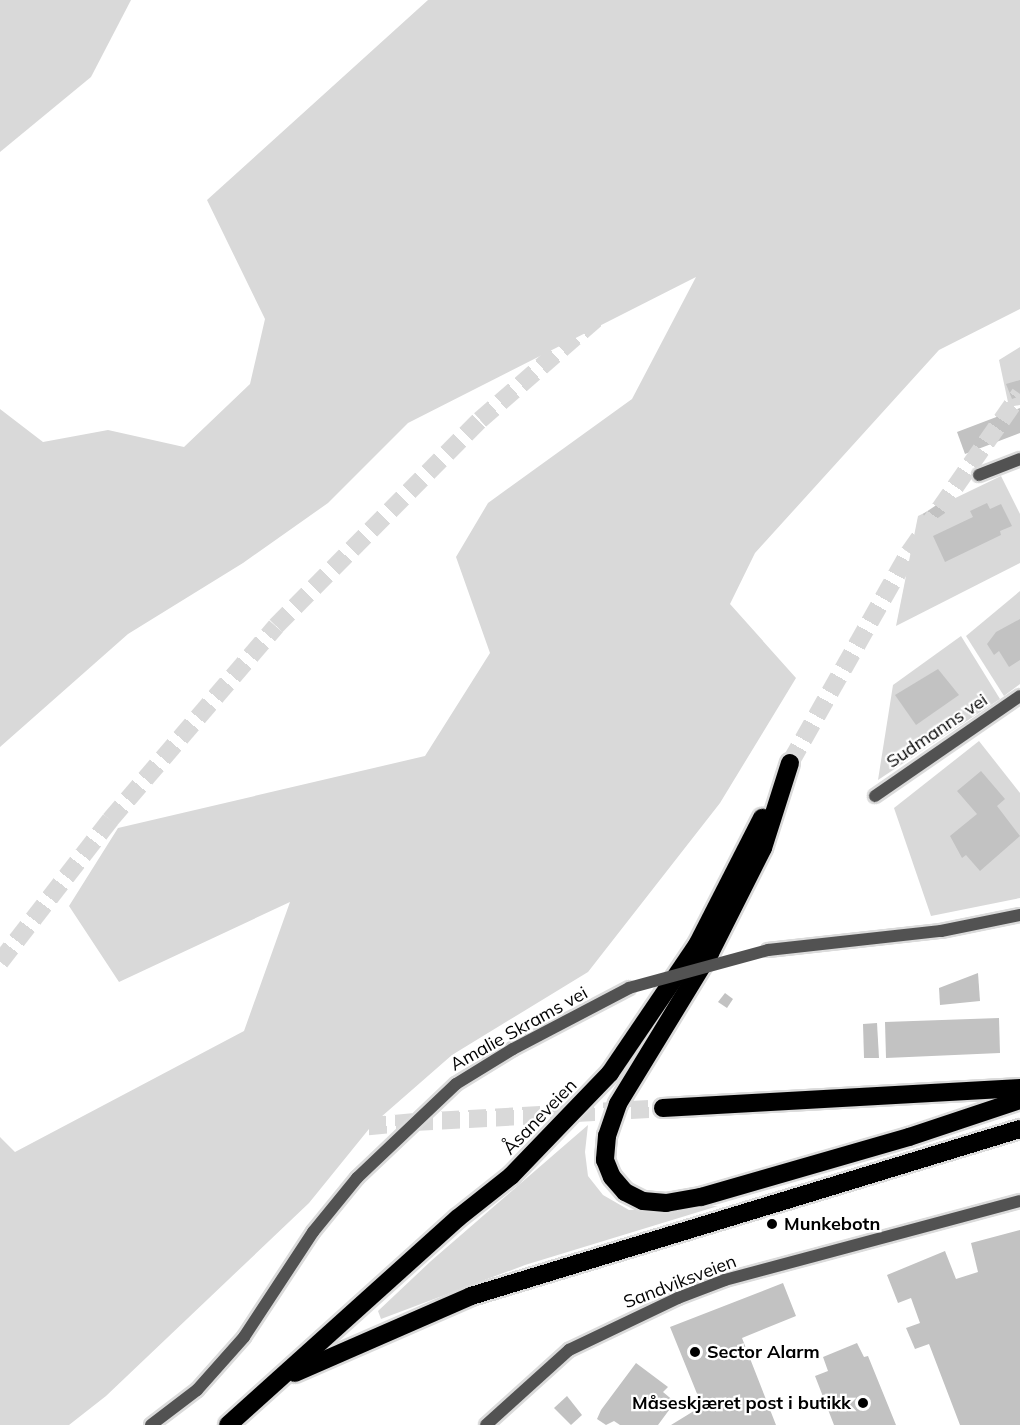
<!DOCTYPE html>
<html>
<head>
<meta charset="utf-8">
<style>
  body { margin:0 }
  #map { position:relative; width:1020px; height:1425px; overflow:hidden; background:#fff; font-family:Mulish,sans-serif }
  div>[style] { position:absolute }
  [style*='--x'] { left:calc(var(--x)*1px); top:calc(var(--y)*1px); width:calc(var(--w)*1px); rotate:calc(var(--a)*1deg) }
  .green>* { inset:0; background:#d9d9d9 }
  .building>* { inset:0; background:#c2c2c2 }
  .highway-tunnel>* { height:18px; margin-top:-9px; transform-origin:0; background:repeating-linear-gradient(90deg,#d9d9d9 0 18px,transparent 0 27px) }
  .roads { filter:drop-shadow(2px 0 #dbdbdb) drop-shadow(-2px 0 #dbdbdb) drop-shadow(0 2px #dbdbdb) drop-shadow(0 -2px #dbdbdb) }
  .street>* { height:12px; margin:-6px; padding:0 6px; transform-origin:6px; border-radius:6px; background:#525252 }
  .highway>* { height:18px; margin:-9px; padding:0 9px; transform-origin:9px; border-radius:9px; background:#000 }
  .street-bridge>* { height:12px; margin:-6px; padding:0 6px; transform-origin:6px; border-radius:6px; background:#525252 }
  .dots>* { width:16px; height:16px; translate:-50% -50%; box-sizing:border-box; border:3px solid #fff; border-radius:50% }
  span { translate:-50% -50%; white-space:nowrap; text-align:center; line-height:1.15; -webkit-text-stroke:4.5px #fff; paint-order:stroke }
  .street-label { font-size:18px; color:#000 }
  .poi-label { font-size:18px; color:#000; font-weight:700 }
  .left { translate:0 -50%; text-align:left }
  .right { translate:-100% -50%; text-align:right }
</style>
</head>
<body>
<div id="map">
  <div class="green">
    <div style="clip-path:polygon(0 0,131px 0,91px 77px,0 152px)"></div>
    <div style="clip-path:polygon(428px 0,1020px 0,1020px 309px,939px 350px,755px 553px,730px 604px,796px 678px,720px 803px,588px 972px,452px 1055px,373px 1124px,309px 1203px,106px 1396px,69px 1425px,0 1425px,0 1137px,15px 1152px,244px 1031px,290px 902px,119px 982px,69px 906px,118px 828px,425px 756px,490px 653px,456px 557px,488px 503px,632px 399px,696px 277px,408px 423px,328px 503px,243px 563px,128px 634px,0 747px,0 409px,43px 442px,108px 430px,184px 447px,250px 384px,265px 319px,207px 200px)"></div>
    <div style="clip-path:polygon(1020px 347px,1020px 405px,1009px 407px,999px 360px)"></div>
    <div style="clip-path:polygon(1001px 476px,1020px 514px,1020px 563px,896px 626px,918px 516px)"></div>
    <div style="clip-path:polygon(1020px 591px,1020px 684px,1004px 696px,966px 636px)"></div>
    <div style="clip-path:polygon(961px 636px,1000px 699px,878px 780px,893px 685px)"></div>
    <div style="clip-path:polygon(979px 741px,1020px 793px,1020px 898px,931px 916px,894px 808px)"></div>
    <div style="clip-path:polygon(588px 1125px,585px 1152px,588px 1176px,603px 1195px,629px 1210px,718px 1206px,525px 1265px,381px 1319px,378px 1311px,431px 1261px)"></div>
  </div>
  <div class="building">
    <div style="clip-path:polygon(1020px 380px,1020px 396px,1012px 399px,1006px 384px)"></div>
    <div style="clip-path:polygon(1020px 408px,1020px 433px,965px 454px,957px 432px)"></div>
    <div style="clip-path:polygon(941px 502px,948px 511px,929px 524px,923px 514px)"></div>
    <div style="clip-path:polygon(987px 503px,990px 509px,1001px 504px,1012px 526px,1000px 531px,1001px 535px,945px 562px,933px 536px,973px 517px,970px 511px)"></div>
    <div style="clip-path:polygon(1020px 619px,1020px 660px,1009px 667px,999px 651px,994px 655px,987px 644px,996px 632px)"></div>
    <div style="clip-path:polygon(938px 669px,959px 695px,916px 725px,895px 695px)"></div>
    <div style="clip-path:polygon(981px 771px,1005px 799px,997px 806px,1020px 836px,980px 871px,966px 855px,962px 858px,950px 836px,977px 814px,957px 791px)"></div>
    <div style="clip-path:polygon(978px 973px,980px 1001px,940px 1005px,939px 988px)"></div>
    <div style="clip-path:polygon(725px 993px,733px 999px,727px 1008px,718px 1002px)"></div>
    <div style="clip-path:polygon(999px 1018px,1000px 1053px,886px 1058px,885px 1022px)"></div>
    <div style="clip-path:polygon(877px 1023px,879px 1058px,864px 1058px,863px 1024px)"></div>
    <div style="clip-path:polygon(1020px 1230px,1020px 1425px,960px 1425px,929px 1344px,915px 1349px,906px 1328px,920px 1323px,911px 1298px,898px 1303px,887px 1275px,945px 1251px,956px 1279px,978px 1272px,971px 1243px)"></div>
    <div style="clip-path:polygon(783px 1283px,796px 1316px,742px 1338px,776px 1425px,671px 1425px,702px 1406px,670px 1327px)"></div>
    <div style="clip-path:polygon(857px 1343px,864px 1357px,868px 1356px,896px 1425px,834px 1425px,815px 1376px,828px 1371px,823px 1357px)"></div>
    <div style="clip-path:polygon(636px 1363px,668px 1387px,663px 1392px,675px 1402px,658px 1425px,620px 1425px,614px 1421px,606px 1425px,597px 1419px,601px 1410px)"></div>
    <div style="clip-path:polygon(567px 1396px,582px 1415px,571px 1425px,554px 1408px)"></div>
  </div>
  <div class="highway-tunnel">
    <div style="--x:790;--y:763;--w:241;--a:-60.5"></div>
    <div style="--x:909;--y:553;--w:194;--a:-55.1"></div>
    <div style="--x:0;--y:962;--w:180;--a:-52.2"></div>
    <div style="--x:110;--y:820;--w:255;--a:-49.4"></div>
    <div style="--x:276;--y:626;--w:290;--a:-45.3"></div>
    <div style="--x:480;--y:420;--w:300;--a:-41.1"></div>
    <div style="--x:706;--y:223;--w:192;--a:-37.2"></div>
    <div style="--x:859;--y:107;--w:189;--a:-34.4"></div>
    <div style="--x:0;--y:1191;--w:95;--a:-15.9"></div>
    <div style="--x:91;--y:1165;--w:145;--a:-10.3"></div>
    <div style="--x:234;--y:1139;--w:182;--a:-5.4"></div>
    <div style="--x:415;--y:1122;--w:248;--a:-3.2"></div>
  </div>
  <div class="roads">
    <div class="street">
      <div style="--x:979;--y:475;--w:44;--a:-21.3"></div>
      <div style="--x:875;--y:796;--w:176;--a:-34.6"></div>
      <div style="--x:768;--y:950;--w:174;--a:-6.3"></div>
      <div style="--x:941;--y:931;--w:81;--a:-11.4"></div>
      <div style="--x:151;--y:1425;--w:58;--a:-37.3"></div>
      <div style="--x:197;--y:1390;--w:71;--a:-48.4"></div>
      <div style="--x:244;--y:1337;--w:126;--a:-56.7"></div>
      <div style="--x:313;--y:1232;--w:70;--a:-50.8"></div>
      <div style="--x:357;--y:1178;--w:137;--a:-43.5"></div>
      <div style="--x:456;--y:1084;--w:67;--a:-31.6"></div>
      <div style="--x:513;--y:1049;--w:131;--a:-27.7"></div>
      <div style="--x:486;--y:1425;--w:112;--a:-42.1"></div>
      <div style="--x:569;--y:1350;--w:121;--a:-25.5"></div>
      <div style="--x:678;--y:1298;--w:50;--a:-21"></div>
      <div style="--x:725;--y:1280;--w:305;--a:-15"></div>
    </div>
    <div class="highway">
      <div style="--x:790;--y:763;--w:89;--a:107.6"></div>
      <div style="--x:763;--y:848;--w:118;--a:116.8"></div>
      <div style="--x:710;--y:953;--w:177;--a:121.4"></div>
      <div style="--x:618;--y:1104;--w:34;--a:109"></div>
      <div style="--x:607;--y:1136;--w:24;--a:95"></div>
      <div style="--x:605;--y:1160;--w:18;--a:68"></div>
      <div style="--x:612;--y:1177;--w:20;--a:49"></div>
      <div style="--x:625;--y:1192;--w:20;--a:27"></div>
      <div style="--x:643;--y:1201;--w:23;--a:5"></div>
      <div style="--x:666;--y:1203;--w:36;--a:-10"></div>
      <div style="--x:701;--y:1197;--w:216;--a:-16.1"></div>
      <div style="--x:909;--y:1137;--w:117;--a:-18.4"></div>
      <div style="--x:663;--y:1108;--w:358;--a:-3.2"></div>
      <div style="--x:295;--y:1373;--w:192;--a:-23.6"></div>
      <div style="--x:471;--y:1296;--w:574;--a:-16.92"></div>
      <div style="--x:228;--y:1425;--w:309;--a:-42"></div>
      <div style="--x:458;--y:1218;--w:68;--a:-38.4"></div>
      <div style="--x:511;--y:1176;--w:143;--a:-46.1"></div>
      <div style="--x:610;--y:1073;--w:155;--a:-55.8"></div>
      <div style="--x:697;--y:945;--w:143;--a:-62.9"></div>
    </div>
  </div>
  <div class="street-bridge">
    <div style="--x:629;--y:988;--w:144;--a:-15.3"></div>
  </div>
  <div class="dots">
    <div style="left:772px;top:1224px;background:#000"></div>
    <div style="left:695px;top:1352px;background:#000"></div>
    <div style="left:863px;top:1403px;background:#000"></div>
  </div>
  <div class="street-label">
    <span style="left:937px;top:731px;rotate:-34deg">Sudmanns vei</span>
    <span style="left:519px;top:1029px;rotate:-29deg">Amalie Skrams vei</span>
    <span style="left:540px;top:1117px;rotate:-46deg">Åsaneveien</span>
    <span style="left:680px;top:1282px;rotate:-21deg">Sandviksveien</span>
  </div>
  <div class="poi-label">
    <span class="left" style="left:784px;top:1224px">Munkebotn</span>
    <span class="left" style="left:707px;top:1352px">Sector Alarm</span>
    <span class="right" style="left:851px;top:1403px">Måseskjæret post i butikk</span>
  </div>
</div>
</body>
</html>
